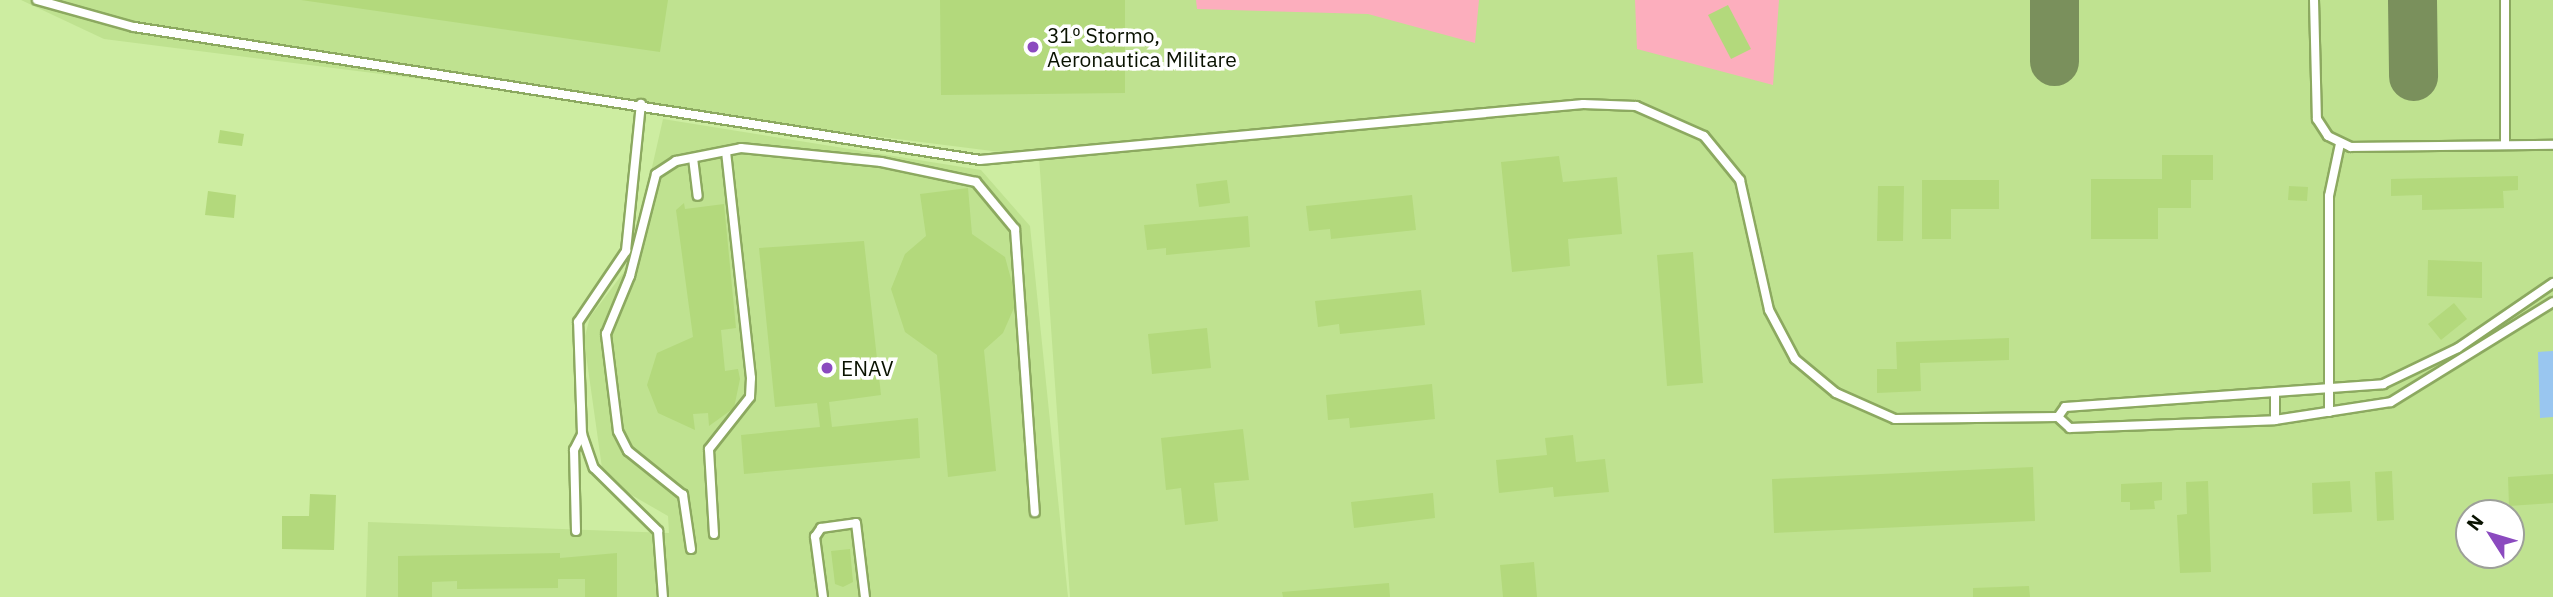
<!DOCTYPE html>
<html>
<head>
<meta charset="utf-8">
<style>
  body { margin:0 }
  #map { position:relative; width:2553px; height:597px; overflow:hidden; background:#cdeda1; font-family:"IBM Plex Sans",sans-serif }
  div>[style] { position:absolute }
  [style*='--x'] { left:calc(var(--x)*1px); top:calc(var(--y)*1px); width:calc(var(--w)*1px); rotate:calc(var(--a)*1deg) }
  .built>* { inset:0; background:#bfe290 }
  .green>* { inset:0; background:#fcaebd }
  .water>* { inset:0; background:#99c6f0 }
  .taxiway>* { height:49px; margin:-24.5px; padding:0 24.5px; transform-origin:24.5px; border-radius:24.5px; background:#7a905c }
  .building>* { inset:0; background:#b3d97c }
  .roads { filter:drop-shadow(2px 0 #8ca960) drop-shadow(-2px 0 #8ca960) drop-shadow(0 2px #8ca960) drop-shadow(0 -2px #8ca960) }
  .lane>* { height:8px; margin:-4px; padding:0 4px; transform-origin:4px; border-radius:4px; background:#fff }
  .dots>* { width:19px; height:19px; translate:-50% -50%; box-sizing:border-box; border:4px solid #fff; border-radius:50% }
  span { translate:-50% -50%; white-space:nowrap; text-align:center; line-height:1.15; -webkit-text-stroke:7px #fff; paint-order:stroke }
  .poi-label { font-size:21px; color:#091200 }
  .left { translate:0 -50%; text-align:left }
  .north { position:absolute; left:2455px; top:499px; width:70px; height:70px; box-sizing:border-box; background:#fff; border:2px solid #9da099; border-radius:50%; rotate:307deg; font-size:19px; font-weight:700; line-height:28px; text-align:center; color:#091200 }
  .north::after { content:''; display:block; margin:auto; width:24px; height:32px; background:#8b4abf; clip-path:polygon(50% 0,100% 100%,50% 72%,0 100%) }
</style>
</head>
<body>
<div id="map">
  <div class="built">
    <div style="clip-path:polygon(evenodd,21px 0,2553px 0,2553px 597px,1070px 597px,1039px 157px,104px 39px,21px 0,2469px 513px,2511px 513px,2511px 555px,2469px 555px,2469px 513px)"></div>
    <div style="clip-path:polygon(663px 119px,981px 170px,1030px 226px,1068px 597px,366px 597px,368px 522px,669px 533px,668px 516px,621px 489px,602px 468px,584px 340px,590px 317px,630px 264px)"></div>
  </div>
  <div class="green">
    <div style="clip-path:polygon(1196px 0,1479px 0,1475px 43px,1368px 14px,1197px 9px)"></div>
    <div style="clip-path:polygon(1635px 0,1779px 0,1773px 85px,1637px 49px)"></div>
  </div>
  <div class="water">
    <div style="clip-path:polygon(2553px 351px,2553px 417px,2540px 418px,2538px 352px)"></div>
  </div>
  <div class="taxiway">
    <div style="--x:2054;--y:0;--w:61;--a:90"></div>
    <div style="--x:2412;--y:0;--w:76;--a:89.2"></div>
  </div>
  <div class="building">
    <div style="clip-path:polygon(301px 0,668px 0,660px 52px)"></div>
    <div style="clip-path:polygon(940px 0,1125px 0,1125px 93px,941px 95px)"></div>
    <div style="clip-path:polygon(1728px 5px,1751px 49px,1731px 59px,1708px 15px)"></div>
    <div style="clip-path:polygon(220px 130px,244px 134px,242px 146px,218px 143px)"></div>
    <div style="clip-path:polygon(2162px 155px,2213px 155px,2213px 180px,2191px 180px,2191px 208px,2158px 208px,2158px 239px,2091px 239px,2091px 179px,2162px 179px)"></div>
    <div style="clip-path:polygon(1559px 156px,1563px 182px,1617px 177px,1622px 234px,1568px 239px,1570px 266px,1512px 272px,1501px 162px)"></div>
    <div style="clip-path:polygon(2518px 176px,2518px 190px,2503px 191px,2504px 208px,2422px 210px,2422px 195px,2391px 196px,2391px 179px)"></div>
    <div style="clip-path:polygon(1227px 180px,1230px 203px,1199px 207px,1196px 184px)"></div>
    <div style="clip-path:polygon(1922px 180px,1999px 180px,1999px 209px,1951px 209px,1951px 239px,1922px 239px)"></div>
    <div style="clip-path:polygon(1878px 186px,1904px 186px,1903px 241px,1877px 241px)"></div>
    <div style="clip-path:polygon(2289px 186px,2308px 187px,2307px 201px,2288px 200px)"></div>
    <div style="clip-path:polygon(968px 188px,972px 234px,1005px 257px,1017px 301px,1003px 333px,984px 350px,996px 471px,948px 477px,937px 355px,905px 332px,891px 289px,905px 254px,926px 236px,920px 194px)"></div>
    <div style="clip-path:polygon(208px 191px,236px 195px,234px 218px,205px 215px)"></div>
    <div style="clip-path:polygon(1412px 195px,1416px 230px,1331px 239px,1330px 229px,1309px 231px,1306px 206px)"></div>
    <div style="clip-path:polygon(684px 203px,685px 209px,724px 204px,736px 328px,721px 330px,725px 371px,738px 369px,740px 379px,734px 408px,709px 426px,708px 413px,693px 414px,695px 430px,658px 413px,647px 385px,657px 353px,693px 337px,676px 210px)"></div>
    <div style="clip-path:polygon(1248px 216px,1250px 247px,1166px 255px,1166px 248px,1147px 250px,1144px 225px)"></div>
    <div style="clip-path:polygon(864px 241px,881px 395px,829px 402px,832px 427px,918px 418px,920px 458px,744px 474px,741px 435px,820px 427px,817px 403px,775px 407px,759px 248px)"></div>
    <div style="clip-path:polygon(1693px 252px,1703px 383px,1667px 386px,1657px 255px)"></div>
    <div style="clip-path:polygon(2428px 260px,2482px 262px,2482px 298px,2427px 296px)"></div>
    <div style="clip-path:polygon(1421px 290px,1425px 325px,1340px 334px,1339px 324px,1318px 327px,1315px 301px)"></div>
    <div style="clip-path:polygon(2454px 303px,2467px 319px,2441px 340px,2428px 324px)"></div>
    <div style="clip-path:polygon(1207px 328px,1211px 368px,1152px 374px,1148px 334px)"></div>
    <div style="clip-path:polygon(2009px 338px,2009px 360px,1920px 363px,1921px 391px,1877px 393px,1877px 369px,1897px 369px,1896px 342px)"></div>
    <div style="clip-path:polygon(1432px 384px,1435px 419px,1350px 428px,1349px 418px,1328px 420px,1326px 395px)"></div>
    <div style="clip-path:polygon(1243px 429px,1249px 480px,1214px 483px,1218px 521px,1185px 525px,1181px 488px,1166px 490px,1161px 438px)"></div>
    <div style="clip-path:polygon(1573px 435px,1576px 462px,1605px 459px,1609px 492px,1554px 497px,1553px 487px,1499px 493px,1496px 460px,1547px 455px,1545px 438px)"></div>
    <div style="clip-path:polygon(2033px 467px,2035px 521px,1774px 533px,1772px 479px)"></div>
    <div style="clip-path:polygon(2392px 471px,2394px 520px,2377px 521px,2375px 472px)"></div>
    <div style="clip-path:polygon(2553px 474px,2553px 503px,2509px 506px,2508px 477px)"></div>
    <div style="clip-path:polygon(2208px 481px,2211px 572px,2180px 573px,2177px 515px,2187px 514px,2186px 482px)"></div>
    <div style="clip-path:polygon(2350px 481px,2352px 512px,2313px 514px,2312px 483px)"></div>
    <div style="clip-path:polygon(2162px 482px,2162px 500px,2154px 501px,2155px 509px,2130px 510px,2130px 502px,2121px 502px,2121px 484px)"></div>
    <div style="clip-path:polygon(1433px 493px,1435px 518px,1354px 528px,1351px 502px)"></div>
    <div style="clip-path:polygon(310px 494px,336px 495px,334px 550px,282px 549px,282px 516px,309px 516px)"></div>
    <div style="clip-path:polygon(850px 549px,853px 582px,843px 587px,835px 584px,831px 551px)"></div>
    <div style="clip-path:polygon(560px 553px,560px 558px,617px 553px,617px 597px,585px 597px,585px 579px,558px 579px,558px 588px,457px 589px,457px 581px,432px 582px,432px 597px,398px 597px,398px 556px)"></div>
    <div style="clip-path:polygon(1534px 562px,1537px 597px,1503px 597px,1500px 565px)"></div>
    <div style="clip-path:polygon(1389px 583px,1390px 597px,1283px 597px,1282px 592px)"></div>
    <div style="clip-path:polygon(2029px 586px,2030px 597px,1973px 597px,1973px 588px)"></div>
  </div>
  <div class="roads">
    <div class="lane">
      <div style="--x:37;--y:0;--w:101;--a:15.6"></div>
      <div style="--x:134;--y:27;--w:856;--a:8.93"></div>
      <div style="--x:980;--y:160;--w:606;--a:-5.31"></div>
      <div style="--x:1583;--y:104;--w:53;--a:2.2"></div>
      <div style="--x:1636;--y:106;--w:74;--a:23.8"></div>
      <div style="--x:1704;--y:136;--w:57;--a:50.7"></div>
      <div style="--x:1740;--y:180;--w:133;--a:77.4"></div>
      <div style="--x:1769;--y:310;--w:55;--a:62"></div>
      <div style="--x:1795;--y:359;--w:53;--a:39.7"></div>
      <div style="--x:1836;--y:393;--w:64;--a:23.8"></div>
      <div style="--x:1895;--y:419;--w:163;--a:-0.7"></div>
      <div style="--x:2058;--y:417;--w:16;--a:43"></div>
      <div style="--x:2070;--y:428;--w:205;--a:-2.2"></div>
      <div style="--x:2275;--y:420;--w:117;--a:-8.8"></div>
      <div style="--x:2391;--y:402;--w:190;--a:-31.7"></div>
      <div style="--x:2314;--y:0;--w:119;--a:88.6"></div>
      <div style="--x:2317;--y:119;--w:20;--a:57"></div>
      <div style="--x:2328;--y:136;--w:25;--a:26"></div>
      <div style="--x:2351;--y:147;--w:202;--a:-0.6"></div>
      <div style="--x:2505;--y:0;--w:145;--a:90"></div>
      <div style="--x:693;--y:158;--w:38;--a:83"></div>
      <div style="--x:2329;--y:412;--w:216;--a:-90"></div>
      <div style="--x:2329;--y:196;--w:53;--a:-78.1"></div>
      <div style="--x:2058;--y:417;--w:12;--a:-55"></div>
      <div style="--x:2065;--y:407;--w:319;--a:-4.1"></div>
      <div style="--x:2383;--y:384;--w:83;--a:-25.6"></div>
      <div style="--x:2458;--y:348;--w:115;--a:-34.4"></div>
      <div style="--x:2275;--y:420;--w:25;--a:-90"></div>
      <div style="--x:582;--y:434;--w:36;--a:71"></div>
      <div style="--x:594;--y:468;--w:90;--a:44.5"></div>
      <div style="--x:658;--y:531;--w:66;--a:85.7"></div>
      <div style="--x:576;--y:531;--w:81;--a:-91.4"></div>
      <div style="--x:574;--y:450;--w:18;--a:-63"></div>
      <div style="--x:582;--y:434;--w:112;--a:-92"></div>
      <div style="--x:578;--y:322;--w:86;--a:-55.9"></div>
      <div style="--x:626;--y:251;--w:148;--a:-84.2"></div>
      <div style="--x:714;--y:534;--w:85;--a:-93.4"></div>
      <div style="--x:709;--y:449;--w:66;--a:-51.7"></div>
      <div style="--x:750;--y:397;--w:19;--a:-87"></div>
      <div style="--x:751;--y:378;--w:228;--a:-96.3"></div>
      <div style="--x:691;--y:549;--w:55;--a:-98.4"></div>
      <div style="--x:683;--y:495;--w:70;--a:-141.3"></div>
      <div style="--x:628;--y:451;--w:22;--a:-117"></div>
      <div style="--x:618;--y:431;--w:98;--a:-97.1"></div>
      <div style="--x:606;--y:334;--w:63;--a:-67.5"></div>
      <div style="--x:630;--y:276;--w:105;--a:-75.7"></div>
      <div style="--x:656;--y:174;--w:24;--a:-33"></div>
      <div style="--x:676;--y:161;--w:66;--a:-11.3"></div>
      <div style="--x:741;--y:148;--w:141;--a:5.7"></div>
      <div style="--x:881;--y:162;--w:97;--a:11.9"></div>
      <div style="--x:976;--y:182;--w:61;--a:50.3"></div>
      <div style="--x:1015;--y:229;--w:284;--a:86"></div>
      <div style="--x:823;--y:597;--w:61;--a:-97.6"></div>
      <div style="--x:815;--y:537;--w:11;--a:-56"></div>
      <div style="--x:821;--y:528;--w:35;--a:-8"></div>
      <div style="--x:856;--y:523;--w:75;--a:83.1"></div>
    </div>
  </div>
  <div class="dots">
    <div style="left:1033px;top:47px;background:#8b4abf"></div>
    <div style="left:827px;top:368px;background:#8b4abf"></div>
  </div>
  <div class="poi-label">
    <span class="left" style="left:1047px;top:47px">31º Stormo,<br>Aeronautica Militare</span>
    <span class="left" style="left:841px;top:368px">ENAV</span>
  </div>
  <div class="north">N</div>
</div>
</body>
</html>
